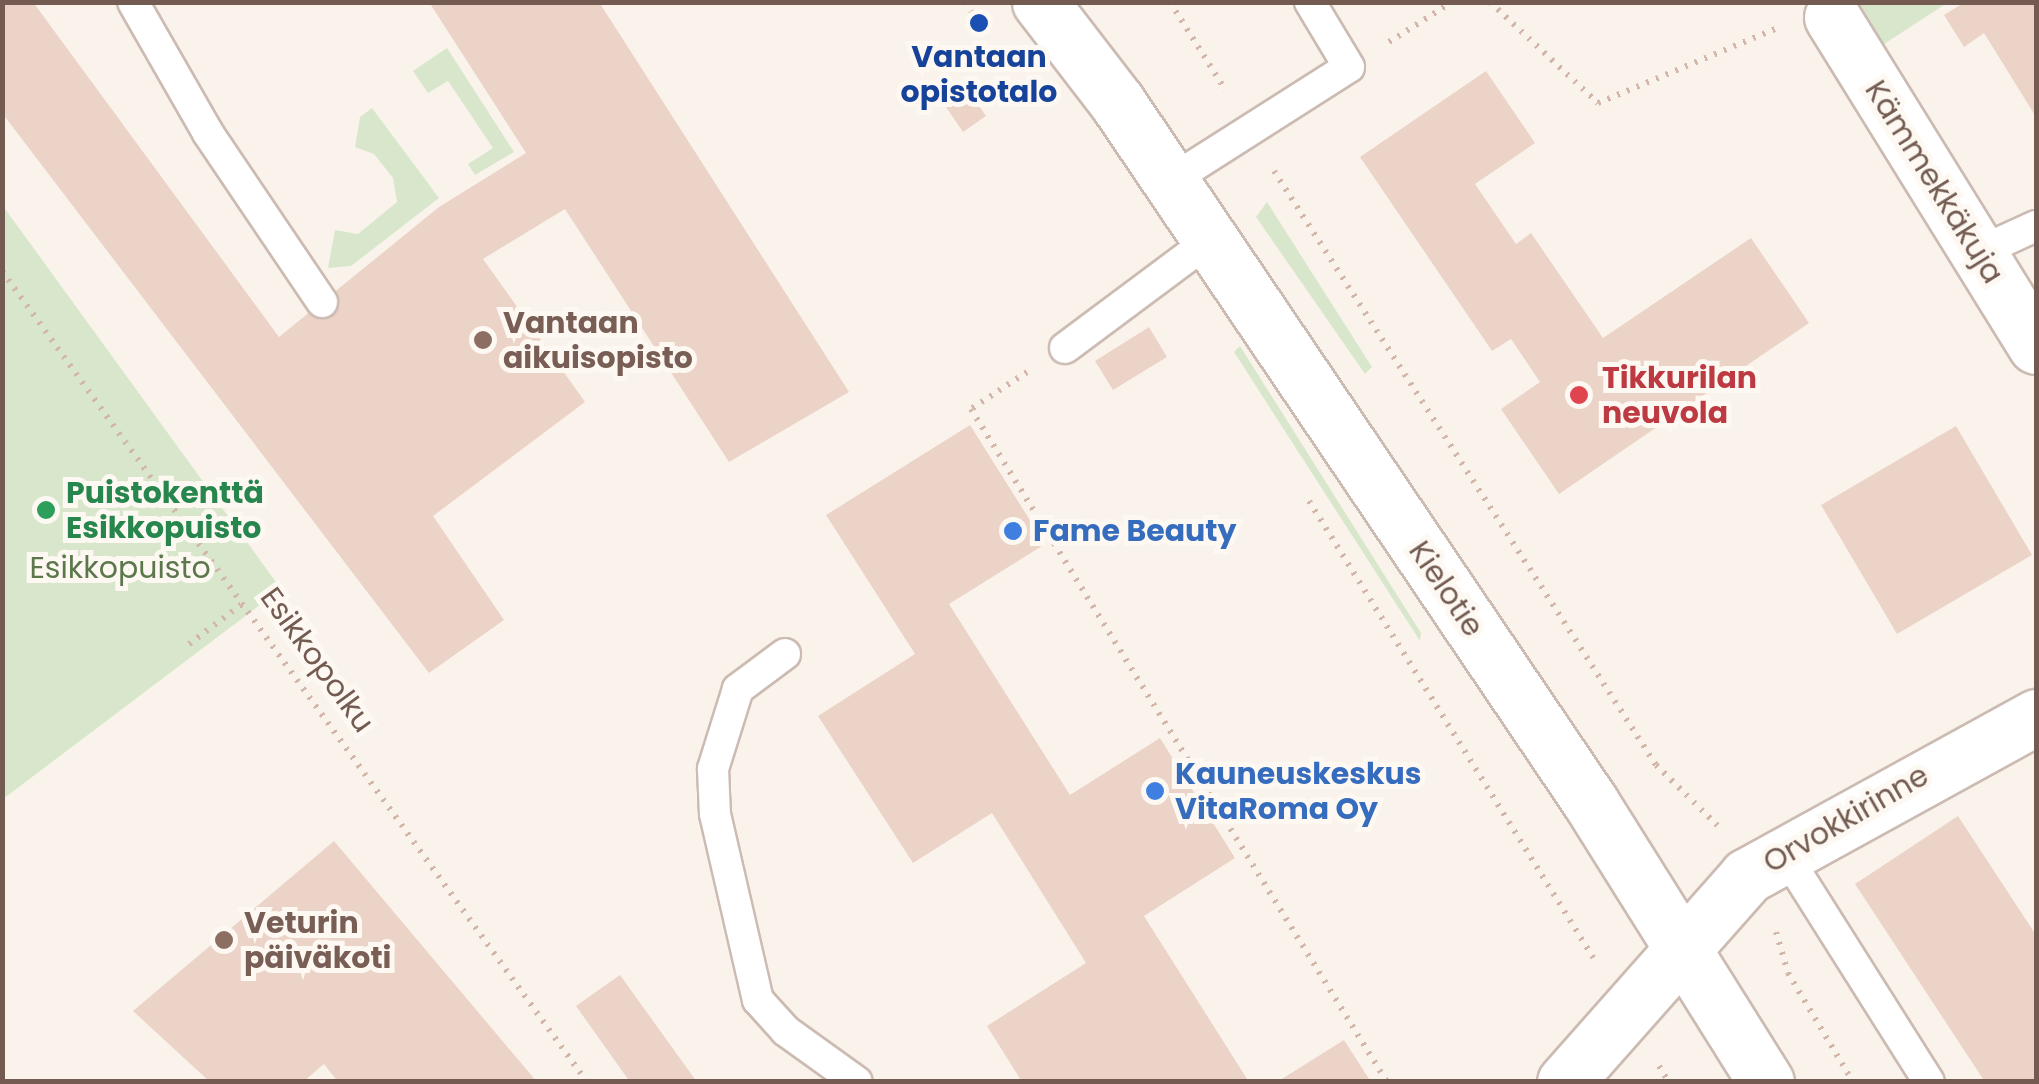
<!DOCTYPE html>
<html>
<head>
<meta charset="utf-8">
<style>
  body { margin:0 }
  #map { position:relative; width:2039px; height:1084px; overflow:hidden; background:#faf3ec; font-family:Poppins,sans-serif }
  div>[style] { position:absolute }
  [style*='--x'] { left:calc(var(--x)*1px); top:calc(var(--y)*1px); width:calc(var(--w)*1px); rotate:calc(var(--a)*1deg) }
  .green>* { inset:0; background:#d8e7cb }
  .building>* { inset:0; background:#ecd3c7 }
  .path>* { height:6px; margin-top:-3px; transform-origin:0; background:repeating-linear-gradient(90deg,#d2b6a9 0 2.5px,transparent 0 10.5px) }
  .roads { filter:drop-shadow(2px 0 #ccbbb2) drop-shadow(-2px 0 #ccbbb2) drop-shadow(0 2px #ccbbb2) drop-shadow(0 -2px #ccbbb2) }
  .service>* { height:30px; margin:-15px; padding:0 15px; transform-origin:15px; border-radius:15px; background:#fff }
  .minor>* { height:55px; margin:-27.5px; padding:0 27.5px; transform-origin:27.5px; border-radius:27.5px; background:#fff }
  .tertiary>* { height:55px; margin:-27.5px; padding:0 27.5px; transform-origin:27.5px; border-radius:27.5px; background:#fff }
  .dots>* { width:28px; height:28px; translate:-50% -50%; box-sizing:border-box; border:5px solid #fdf8f2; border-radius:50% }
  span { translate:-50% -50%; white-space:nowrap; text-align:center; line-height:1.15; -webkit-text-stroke:10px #fdf8f2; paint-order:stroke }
  .transit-label { font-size:30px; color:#164399; font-weight:700 }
  .street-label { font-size:30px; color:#735b51 }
  .education-label { font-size:30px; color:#785e54; font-weight:700 }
  .left { translate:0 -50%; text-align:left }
  .health-label { font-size:30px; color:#be3a42; font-weight:700 }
  .leisure-label { font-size:30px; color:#27864d; font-weight:700 }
  .shop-label { font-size:30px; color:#366cbe; font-weight:700 }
  .park-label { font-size:30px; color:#5b774b }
  .frame { position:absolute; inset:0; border:5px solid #735b51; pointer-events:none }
</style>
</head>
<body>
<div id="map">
  <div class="green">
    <div style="clip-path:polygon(1849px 3px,1947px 3px,1878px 48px)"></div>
    <div style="clip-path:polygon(447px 48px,514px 152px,475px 175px,468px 164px,493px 148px,448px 81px,428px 93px,413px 71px)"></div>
    <div style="clip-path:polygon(372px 108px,439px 198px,351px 266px,328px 268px,335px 230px,358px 234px,397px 202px,393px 178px,374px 154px,355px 147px,360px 117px)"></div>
    <div style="clip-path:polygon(1267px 202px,1372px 367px,1365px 374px,1256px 217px)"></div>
    <div style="clip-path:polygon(3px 206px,281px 589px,3px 799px)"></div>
    <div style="clip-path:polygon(1240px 346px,1421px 633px,1420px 641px,1234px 352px)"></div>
  </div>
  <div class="building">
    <div style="clip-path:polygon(2px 2px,33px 2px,279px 337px,439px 207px,526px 153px,429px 2px,599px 2px,849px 392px,729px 462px,565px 209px,483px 259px,585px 402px,433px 516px,504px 620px,429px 673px,2px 113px)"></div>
    <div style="clip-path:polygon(1965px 2px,2036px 2px,2036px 117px,1984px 33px,1964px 47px,1944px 15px)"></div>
    <div style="clip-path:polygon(1486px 71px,1535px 143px,1475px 184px,1516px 244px,1531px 233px,1603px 338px,1751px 238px,1809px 323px,1559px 494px,1501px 409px,1540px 382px,1511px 339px,1492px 351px,1360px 157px)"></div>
    <div style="clip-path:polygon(967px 88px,986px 116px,963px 132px,944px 104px)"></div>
    <div style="clip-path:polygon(1149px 327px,1167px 357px,1113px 390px,1095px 361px)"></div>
    <div style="clip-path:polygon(970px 425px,1045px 544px,949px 604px,1070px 795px,1160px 738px,1235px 858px,1144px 916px,1249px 1082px,1022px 1082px,987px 1026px,1086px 963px,992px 813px,913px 863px,818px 716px,915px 654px,826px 515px)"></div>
    <div style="clip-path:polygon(1956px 426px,2032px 555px,1897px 634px,1821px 505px)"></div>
    <div style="clip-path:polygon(1958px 816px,2036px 935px,2036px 1082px,1985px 1082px,1855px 884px)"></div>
    <div style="clip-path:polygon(334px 841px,537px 1082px,338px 1082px,324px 1064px,303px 1082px,210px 1082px,133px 1011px)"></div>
    <div style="clip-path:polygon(620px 975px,697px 1082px,630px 1082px,576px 1006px)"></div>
    <div style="clip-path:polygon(1344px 1040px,1371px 1082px,1277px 1082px)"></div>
  </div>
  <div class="path">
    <div style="--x:965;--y:2;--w:34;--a:56"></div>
    <div style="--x:1170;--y:2;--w:105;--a:57.8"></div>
    <div style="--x:1490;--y:2;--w:148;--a:43.1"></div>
    <div style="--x:1598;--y:103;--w:192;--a:-22.7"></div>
    <div style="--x:1389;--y:42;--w:75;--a:-32.4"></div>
    <div style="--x:1274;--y:171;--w:706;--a:57.26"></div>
    <div style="--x:1656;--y:765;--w:86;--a:44.5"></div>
    <div style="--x:2;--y:271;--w:1000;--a:54.2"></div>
    <div style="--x:1027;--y:372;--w:67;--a:146.5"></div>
    <div style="--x:971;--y:409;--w:791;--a:58.28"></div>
    <div style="--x:1309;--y:501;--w:543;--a:58.1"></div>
    <div style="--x:189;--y:644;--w:71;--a:-37"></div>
    <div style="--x:1776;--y:932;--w:43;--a:73.7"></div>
    <div style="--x:1788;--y:973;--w:127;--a:59.2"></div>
    <div style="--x:1659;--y:1066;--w:19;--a:58"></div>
  </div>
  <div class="roads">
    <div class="service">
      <div style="--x:133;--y:2;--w:151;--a:60.2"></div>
      <div style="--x:208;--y:133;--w:204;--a:56"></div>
      <div style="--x:1170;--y:181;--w:212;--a:-32.5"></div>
      <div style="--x:1349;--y:67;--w:76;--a:-121"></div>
      <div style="--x:1977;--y:253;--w:65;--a:-24.6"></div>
      <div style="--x:1065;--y:348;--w:181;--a:-36.7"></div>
      <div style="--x:785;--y:654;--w:59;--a:143.3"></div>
      <div style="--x:738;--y:689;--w:84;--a:107.4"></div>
      <div style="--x:713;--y:769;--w:45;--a:87.5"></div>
      <div style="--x:715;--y:814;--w:191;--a:77"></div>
      <div style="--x:758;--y:1000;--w:42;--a:47.9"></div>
      <div style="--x:786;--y:1031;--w:87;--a:35.7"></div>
      <div style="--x:1783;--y:851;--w:273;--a:57.7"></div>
    </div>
    <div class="minor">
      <div style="--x:1832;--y:17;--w:387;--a:58.2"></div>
      <div style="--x:1565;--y:1082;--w:275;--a:-48.5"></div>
      <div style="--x:1747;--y:876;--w:330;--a:-28.8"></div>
    </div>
    <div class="tertiary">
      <div style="--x:1040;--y:2;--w:126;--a:52.4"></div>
      <div style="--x:1117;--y:102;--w:846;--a:55.93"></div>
      <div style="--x:1591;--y:803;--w:329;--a:57.9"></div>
    </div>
  </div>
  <div class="dots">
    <div style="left:979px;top:23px;background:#1a4fb4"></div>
    <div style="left:483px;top:340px;background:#8d6e63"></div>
    <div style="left:1579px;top:395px;background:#e0444e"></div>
    <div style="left:46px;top:510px;background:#2e9e5b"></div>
    <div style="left:1013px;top:531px;background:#3f7fe0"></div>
    <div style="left:1155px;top:791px;background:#3f7fe0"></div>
    <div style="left:224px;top:940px;background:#8d6e63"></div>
  </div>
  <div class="transit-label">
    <span style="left:979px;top:74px">Vantaan<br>opistotalo</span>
  </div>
  <div class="street-label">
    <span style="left:1934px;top:182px;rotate:58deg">Kämmekkäkuja</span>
    <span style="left:1446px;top:589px;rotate:56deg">Kielotie</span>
    <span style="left:317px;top:660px;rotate:54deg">Esikkopolku</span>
    <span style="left:1846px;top:819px;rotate:-30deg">Orvokkirinne</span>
  </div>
  <div class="education-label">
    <span class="left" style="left:503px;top:340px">Vantaan<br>aikuisopisto</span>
    <span class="left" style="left:244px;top:940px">Veturin<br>päiväkoti</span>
  </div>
  <div class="health-label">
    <span class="left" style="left:1602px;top:395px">Tikkurilan<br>neuvola</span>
  </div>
  <div class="leisure-label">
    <span class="left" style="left:66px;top:510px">Puistokenttä<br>Esikkopuisto</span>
  </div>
  <div class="shop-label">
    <span class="left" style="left:1033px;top:531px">Fame Beauty</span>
    <span class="left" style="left:1175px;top:791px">Kauneuskeskus<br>VitaRoma Oy</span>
  </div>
  <div class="park-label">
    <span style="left:120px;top:568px">Esikkopuisto</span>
  </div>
  <div class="frame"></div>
</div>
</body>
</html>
